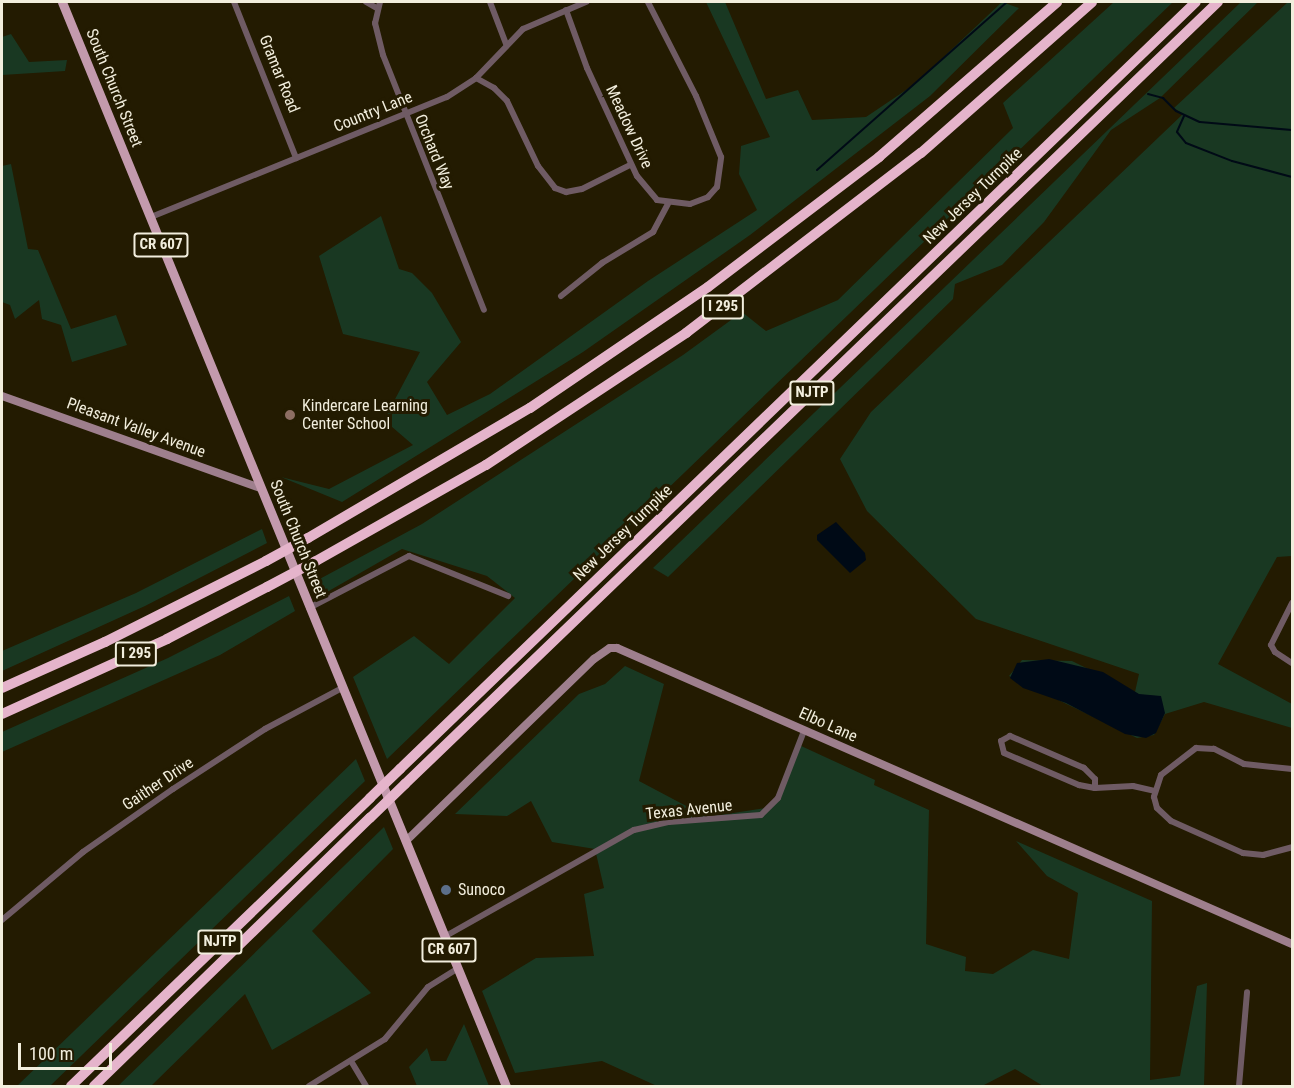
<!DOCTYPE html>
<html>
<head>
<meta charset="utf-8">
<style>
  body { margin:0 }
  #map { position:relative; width:1294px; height:1088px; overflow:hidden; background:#231b01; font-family:"Roboto Condensed",sans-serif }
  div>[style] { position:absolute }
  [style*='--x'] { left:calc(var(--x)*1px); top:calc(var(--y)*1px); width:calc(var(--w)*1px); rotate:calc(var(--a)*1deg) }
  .green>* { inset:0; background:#193822 }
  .water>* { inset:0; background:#000a16 }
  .stream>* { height:2px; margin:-1px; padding:0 1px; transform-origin:1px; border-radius:1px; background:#000a16 }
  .street>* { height:6px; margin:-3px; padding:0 3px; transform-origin:3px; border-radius:3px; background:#6f5b64 }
  .secondary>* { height:8px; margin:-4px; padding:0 4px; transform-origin:4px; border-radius:4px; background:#9e7f8d }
  .primary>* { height:9px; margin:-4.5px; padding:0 4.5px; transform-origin:4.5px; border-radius:4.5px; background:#c39aad }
  .highway>* { height:10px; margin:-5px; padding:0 5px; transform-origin:5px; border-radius:5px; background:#e5b4cb }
  .highway-bridge>* { height:10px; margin:-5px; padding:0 5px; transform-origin:5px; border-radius:5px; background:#e5b4cb }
  .dots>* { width:16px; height:16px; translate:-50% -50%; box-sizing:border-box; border:3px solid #231b01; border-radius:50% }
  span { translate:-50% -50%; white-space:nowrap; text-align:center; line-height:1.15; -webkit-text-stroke:6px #231b01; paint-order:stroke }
  .shield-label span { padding:2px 4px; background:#231b01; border:2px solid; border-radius:4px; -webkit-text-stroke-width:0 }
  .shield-label { font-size:15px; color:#f2eedd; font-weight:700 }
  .street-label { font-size:16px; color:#f2eedd }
  .poi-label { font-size:16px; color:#f2eedd }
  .left { translate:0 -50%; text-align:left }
  .frame { position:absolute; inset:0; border:3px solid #f2eedd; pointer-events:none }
  .scale { position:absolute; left:18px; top:1043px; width:94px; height:27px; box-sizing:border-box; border:3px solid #f2eedd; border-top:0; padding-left:8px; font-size:18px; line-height:21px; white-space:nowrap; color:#f2eedd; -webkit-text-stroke:4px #231b01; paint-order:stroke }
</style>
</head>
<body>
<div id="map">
  <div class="green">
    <div style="clip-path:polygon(706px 2px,725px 2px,766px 99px,798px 90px,812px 120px,866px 117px,915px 84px,1002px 2px,1019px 8px,930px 96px,750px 235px,583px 352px,342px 502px,281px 477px,329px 489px,413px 445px,384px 420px,420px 352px,343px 334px,319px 256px,381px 216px,399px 269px,412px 273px,432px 293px,461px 342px,427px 382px,447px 415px,490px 394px,648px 281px,757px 210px,739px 174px,741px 146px,770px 137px)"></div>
    <div style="clip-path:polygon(1114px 2px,1173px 2px,387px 759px,353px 677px,414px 636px,449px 664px,515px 598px,487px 576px,402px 549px,320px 596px,314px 582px,422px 524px,683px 355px,742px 312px,766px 331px,838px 300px,1013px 128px,1003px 103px)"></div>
    <div style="clip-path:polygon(1241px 2px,1258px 2px,1160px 98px,1111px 130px,1044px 222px,1002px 265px,955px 284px,953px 299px,668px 577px,653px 568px)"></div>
    <div style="clip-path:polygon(1288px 2px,1292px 2px,1292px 556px,1277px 557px,1218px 664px,1292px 704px,1292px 728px,1204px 702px,1165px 714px,1154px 735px,1137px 738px,1009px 676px,1022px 660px,1072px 661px,1135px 692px,1139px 674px,976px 619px,867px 511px,840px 459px,871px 412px,1183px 114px,1174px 108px)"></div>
    <div style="clip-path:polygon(11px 34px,29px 62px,67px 60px,65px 71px,2px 75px,2px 37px)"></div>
    <div style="clip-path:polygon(11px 164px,28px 249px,38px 250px,71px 329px,116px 315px,127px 345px,72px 362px,61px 325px,42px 319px,39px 300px,15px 319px,10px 305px,2px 302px,2px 166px)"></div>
    <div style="clip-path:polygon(262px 529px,267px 543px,145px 606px,2px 671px,2px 651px,136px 593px)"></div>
    <div style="clip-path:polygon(289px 596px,295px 611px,220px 655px,2px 752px,2px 732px,168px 658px)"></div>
    <div style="clip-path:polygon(625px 666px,664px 684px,639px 781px,707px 817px,773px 807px,799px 745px,875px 780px,874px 785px,929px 810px,926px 944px,966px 957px,965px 971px,993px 974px,1033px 950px,1069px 959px,1078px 893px,1047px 876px,1016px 841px,1152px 901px,1150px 1080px,1180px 1076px,1197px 986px,1207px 983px,1204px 1086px,1043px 1086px,1015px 1069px,982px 1086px,657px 1086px,602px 1061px,515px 1073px,482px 991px,536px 958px,594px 956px,584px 894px,604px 888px,595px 849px,552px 842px,531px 801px,507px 816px,455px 814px,579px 694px,605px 684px)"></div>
    <div style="clip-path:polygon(356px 759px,365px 781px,50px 1086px,17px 1086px)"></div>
    <div style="clip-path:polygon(384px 827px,393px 849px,312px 931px,371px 993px,272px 1050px,245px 994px,151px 1086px,118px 1086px)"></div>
    <div style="clip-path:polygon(464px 1024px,489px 1086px,417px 1086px,409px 1067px,427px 1048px,431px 1061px,446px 1061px)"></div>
  </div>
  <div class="water">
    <div style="clip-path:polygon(836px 522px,865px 553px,866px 560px,850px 573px,817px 540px,817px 535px)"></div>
    <div style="clip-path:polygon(1049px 659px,1103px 672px,1139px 694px,1161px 696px,1165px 713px,1156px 733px,1146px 738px,1125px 734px,1066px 703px,1023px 688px,1010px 678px,1017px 663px)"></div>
  </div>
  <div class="stream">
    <div style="--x:1148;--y:94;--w:16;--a:15"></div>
    <div style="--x:1163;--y:98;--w:18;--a:45"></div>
    <div style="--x:1176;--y:111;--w:26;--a:25"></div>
    <div style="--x:1200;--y:122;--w:92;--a:5"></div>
    <div style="--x:1184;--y:116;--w:17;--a:114"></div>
    <div style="--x:1177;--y:132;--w:14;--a:51"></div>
    <div style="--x:1186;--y:143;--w:49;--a:21.4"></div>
    <div style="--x:1232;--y:161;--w:62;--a:14.9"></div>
    <div style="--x:817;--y:170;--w:254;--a:-41.5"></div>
  </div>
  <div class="street">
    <div style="--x:234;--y:2;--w:168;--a:68.3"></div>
    <div style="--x:366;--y:2;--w:13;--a:29"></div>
    <div style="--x:380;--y:2;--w:22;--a:103"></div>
    <div style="--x:375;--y:23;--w:33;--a:76"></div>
    <div style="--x:383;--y:55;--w:274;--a:68.4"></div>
    <div style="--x:490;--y:2;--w:45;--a:69.1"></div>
    <div style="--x:566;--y:10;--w:62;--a:70.1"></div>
    <div style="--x:587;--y:68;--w:119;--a:65.2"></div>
    <div style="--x:637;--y:176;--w:31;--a:50"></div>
    <div style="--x:657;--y:200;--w:33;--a:7"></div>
    <div style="--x:690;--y:204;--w:19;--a:-21"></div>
    <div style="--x:708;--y:197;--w:13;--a:-48"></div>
    <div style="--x:717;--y:187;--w:30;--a:-82"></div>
    <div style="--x:721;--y:157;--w:66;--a:-112.3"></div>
    <div style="--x:696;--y:96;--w:106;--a:-117.1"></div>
    <div style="--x:476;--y:78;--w:21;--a:29"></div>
    <div style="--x:494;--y:88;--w:18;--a:45"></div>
    <div style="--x:507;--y:101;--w:72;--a:64.5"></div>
    <div style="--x:538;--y:166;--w:28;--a:52"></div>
    <div style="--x:555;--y:188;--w:12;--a:20"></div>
    <div style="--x:566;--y:192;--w:16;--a:-11"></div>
    <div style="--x:582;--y:189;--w:54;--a:-26.6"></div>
    <div style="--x:151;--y:217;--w:319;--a:-22.1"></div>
    <div style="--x:447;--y:97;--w:35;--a:-33"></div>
    <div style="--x:476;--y:78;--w:68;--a:-46.2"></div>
    <div style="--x:523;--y:29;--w:69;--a:-23.2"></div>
    <div style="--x:561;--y:296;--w:53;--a:-38.8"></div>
    <div style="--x:602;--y:263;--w:60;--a:-31.3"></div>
    <div style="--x:653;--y:232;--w:32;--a:-62"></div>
    <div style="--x:1292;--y:603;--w:47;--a:116.6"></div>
    <div style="--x:1271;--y:645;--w:8;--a:60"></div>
    <div style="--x:1275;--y:652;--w:20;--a:33"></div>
    <div style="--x:309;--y:608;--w:113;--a:-27.5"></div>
    <div style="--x:409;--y:556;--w:107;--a:22"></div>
    <div style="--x:1292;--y:769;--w:48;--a:-174.1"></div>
    <div style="--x:1244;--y:764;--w:34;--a:-153"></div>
    <div style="--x:1214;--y:749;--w:18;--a:-177"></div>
    <div style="--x:1196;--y:748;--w:44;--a:142.4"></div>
    <div style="--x:1161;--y:775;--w:23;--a:108"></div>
    <div style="--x:1154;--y:797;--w:11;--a:75"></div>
    <div style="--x:1157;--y:808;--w:19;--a:43"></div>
    <div style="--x:1171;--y:821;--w:79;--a:24"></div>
    <div style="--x:1243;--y:853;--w:20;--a:6"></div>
    <div style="--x:1263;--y:855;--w:30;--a:-15"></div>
    <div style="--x:1095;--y:788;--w:9;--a:-90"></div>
    <div style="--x:1095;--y:779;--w:16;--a:-135"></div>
    <div style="--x:1084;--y:768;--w:81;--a:-156.6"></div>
    <div style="--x:1010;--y:736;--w:10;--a:151"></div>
    <div style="--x:1001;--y:741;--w:12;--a:76"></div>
    <div style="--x:1004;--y:753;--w:82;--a:23.1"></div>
    <div style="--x:1079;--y:785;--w:16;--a:11"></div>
    <div style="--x:1095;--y:788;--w:38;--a:-3"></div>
    <div style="--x:1133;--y:786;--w:22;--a:13"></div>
    <div style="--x:2;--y:920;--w:106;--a:-40"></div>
    <div style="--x:83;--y:852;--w:110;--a:-35"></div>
    <div style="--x:173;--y:789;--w:110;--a:-33.1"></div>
    <div style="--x:265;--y:729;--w:87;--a:-28"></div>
    <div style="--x:444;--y:937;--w:218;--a:-29.4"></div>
    <div style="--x:634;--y:830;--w:36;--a:-13"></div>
    <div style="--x:669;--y:822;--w:92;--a:-4.4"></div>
    <div style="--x:761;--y:815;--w:24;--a:-45"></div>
    <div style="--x:778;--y:798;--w:72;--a:-68.8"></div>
    <div style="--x:351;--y:1061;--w:29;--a:59"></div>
    <div style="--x:309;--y:1086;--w:89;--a:-31.7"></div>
    <div style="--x:385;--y:1039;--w:67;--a:-50.4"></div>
    <div style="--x:428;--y:987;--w:34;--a:-32"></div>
    <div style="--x:1239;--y:1086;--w:94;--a:-85.1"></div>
  </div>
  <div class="secondary">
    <div style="--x:2;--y:396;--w:275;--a:19.6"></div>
    <div style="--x:406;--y:841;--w:262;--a:-44.1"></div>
    <div style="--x:594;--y:659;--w:19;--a:-35"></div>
    <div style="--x:610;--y:648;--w:7;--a:0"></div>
    <div style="--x:617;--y:648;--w:737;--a:23.68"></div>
  </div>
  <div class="primary">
    <div style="--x:62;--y:2;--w:1171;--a:67.73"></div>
  </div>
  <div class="highway">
    <div style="--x:308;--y:538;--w:257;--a:-30.4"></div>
    <div style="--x:530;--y:408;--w:215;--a:-34.2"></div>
    <div style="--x:708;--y:287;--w:215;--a:-37.2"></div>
    <div style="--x:879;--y:157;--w:236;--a:-41"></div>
    <div style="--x:316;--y:561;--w:195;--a:-29.5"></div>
    <div style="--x:486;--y:465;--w:240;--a:-33.4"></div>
    <div style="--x:686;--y:333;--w:296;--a:-37.5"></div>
    <div style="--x:921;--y:153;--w:228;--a:-41.4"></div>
    <div style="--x:2;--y:688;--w:113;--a:-24.1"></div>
    <div style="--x:105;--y:642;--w:180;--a:-26.7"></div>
    <div style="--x:2;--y:714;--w:181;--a:-24.4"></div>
    <div style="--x:167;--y:639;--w:113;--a:-27.5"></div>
    <div style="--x:400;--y:769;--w:1105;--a:-43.94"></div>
    <div style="--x:405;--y:784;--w:1128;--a:-43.89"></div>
    <div style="--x:71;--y:1086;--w:415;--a:-43.9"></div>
    <div style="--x:94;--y:1086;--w:385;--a:-44.2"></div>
  </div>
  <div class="highway-bridge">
    <div style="--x:266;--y:561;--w:48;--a:-28.7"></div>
    <div style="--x:267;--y:587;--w:55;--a:-28"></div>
    <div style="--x:370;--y:798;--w:42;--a:-44"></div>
    <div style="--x:370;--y:818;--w:49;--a:-44.2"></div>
  </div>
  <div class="dots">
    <div style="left:290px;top:415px;background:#8d6e63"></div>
    <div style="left:446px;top:890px;background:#5c6f8a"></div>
  </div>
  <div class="shield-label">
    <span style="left:161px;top:245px">CR 607</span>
    <span style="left:723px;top:307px">I 295</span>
    <span style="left:812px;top:393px">NJTP</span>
    <span style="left:136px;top:654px">I 295</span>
    <span style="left:220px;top:942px">NJTP</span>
    <span style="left:449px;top:950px">CR 607</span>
  </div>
  <div class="street-label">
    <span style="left:279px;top:74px;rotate:68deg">Gramar Road</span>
    <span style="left:114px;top:88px;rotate:68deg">South Church Street</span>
    <span style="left:373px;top:112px;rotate:-22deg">Country Lane</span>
    <span style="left:629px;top:127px;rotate:65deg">Meadow Drive</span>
    <span style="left:434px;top:152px;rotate:68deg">Orchard Way</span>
    <span style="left:973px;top:196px;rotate:-44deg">New Jersey Turnpike</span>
    <span style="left:136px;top:428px;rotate:20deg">Pleasant Valley Avenue</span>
    <span style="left:623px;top:533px;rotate:-44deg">New Jersey Turnpike</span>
    <span style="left:298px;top:539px;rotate:68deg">South Church Street</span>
    <span style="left:828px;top:725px;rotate:24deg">Elbo Lane</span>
    <span style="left:158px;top:784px;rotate:-34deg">Gaither Drive</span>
    <span style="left:689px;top:810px;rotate:-6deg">Texas Avenue</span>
  </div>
  <div class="poi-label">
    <span class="left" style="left:302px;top:415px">Kindercare Learning<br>Center School</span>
    <span class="left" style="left:458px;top:890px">Sunoco</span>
  </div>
  <div class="frame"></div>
  <div class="scale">100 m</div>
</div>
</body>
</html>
